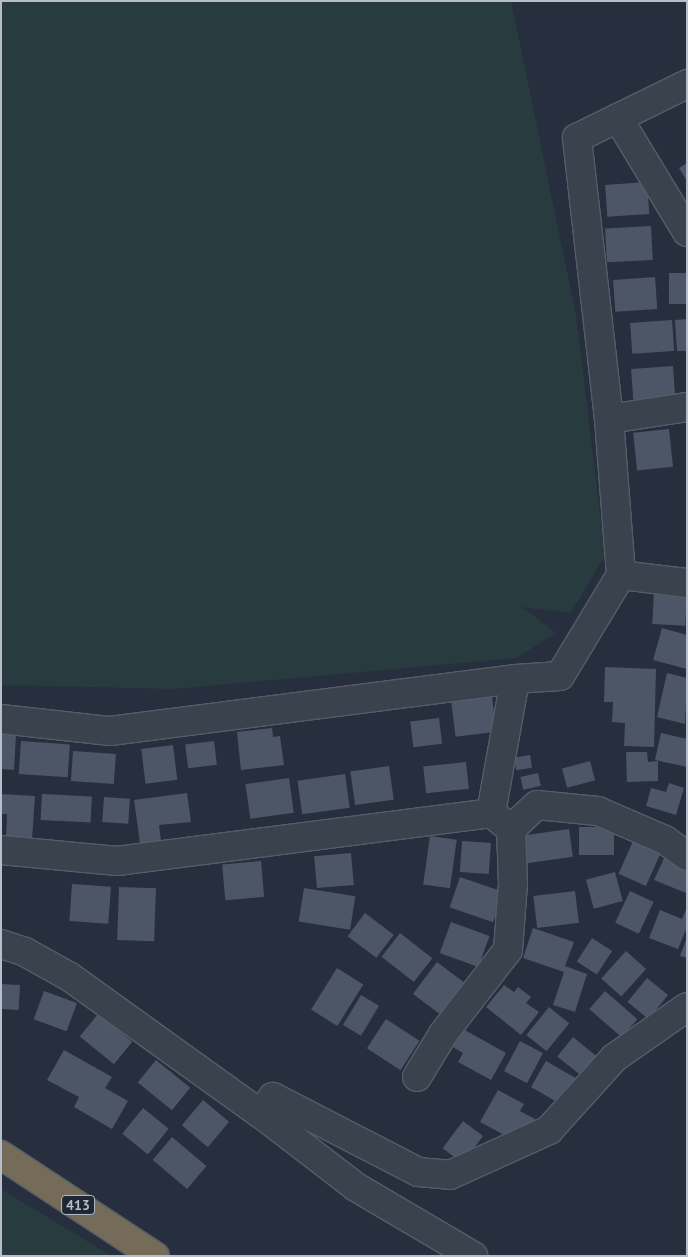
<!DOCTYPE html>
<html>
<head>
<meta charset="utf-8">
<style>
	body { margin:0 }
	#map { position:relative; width:688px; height:1257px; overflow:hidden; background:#272f3e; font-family:"PT Sans",sans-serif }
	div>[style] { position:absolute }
	.green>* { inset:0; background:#283b3f }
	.building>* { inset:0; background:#4d5667; transform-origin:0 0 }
	.roads { filter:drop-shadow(1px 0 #555d69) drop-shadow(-1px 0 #555d69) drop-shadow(0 1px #555d69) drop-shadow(0 -1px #555d69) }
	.street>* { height:28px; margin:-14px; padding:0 14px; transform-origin:14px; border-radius:14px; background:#3a424e }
	.highway>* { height:28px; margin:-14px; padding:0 14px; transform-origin:14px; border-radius:14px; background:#746b58 }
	span { translate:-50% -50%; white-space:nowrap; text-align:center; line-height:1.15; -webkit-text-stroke:5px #1f2734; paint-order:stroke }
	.shield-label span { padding:1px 4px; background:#1f2734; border:1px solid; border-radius:4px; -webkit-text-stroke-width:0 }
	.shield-label { font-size:14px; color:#b7bdc9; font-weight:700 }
	.frame { position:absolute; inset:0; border:2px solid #b7bdc9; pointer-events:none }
</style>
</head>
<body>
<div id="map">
	<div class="green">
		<i style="clip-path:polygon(1px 1px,511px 1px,576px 315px,605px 555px,571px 613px,522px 607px,556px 633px,516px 658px,174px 689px,1px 685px)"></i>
		<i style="clip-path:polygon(1px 1189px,59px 1224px,111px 1256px,1px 1256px)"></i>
	</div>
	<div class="building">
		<i style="clip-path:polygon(687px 163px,687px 181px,679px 168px)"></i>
		<i style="left:647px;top:182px;width:32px;height:42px;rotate:86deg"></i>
		<i style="left:651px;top:226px;width:34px;height:46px;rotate:87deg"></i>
		<i style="left:669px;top:273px;width:18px;height:31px"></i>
		<i style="left:655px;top:277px;width:32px;height:42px;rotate:86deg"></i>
		<i style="clip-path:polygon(687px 319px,687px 351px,677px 351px,675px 320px)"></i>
		<i style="left:672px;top:320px;width:31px;height:42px;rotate:86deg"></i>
		<i style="left:673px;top:366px;width:31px;height:42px;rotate:86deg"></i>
		<i style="left:669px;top:429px;width:38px;height:36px;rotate:84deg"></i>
		<i style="left:654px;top:591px;width:33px;height:33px;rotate:3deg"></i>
		<i style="clip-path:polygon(662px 628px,687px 635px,687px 669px,653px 660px)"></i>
		<i style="clip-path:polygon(605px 667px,656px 669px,654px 747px,624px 746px,625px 723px,612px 722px,613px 702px,604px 702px)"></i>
		<i style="clip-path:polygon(667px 673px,687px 678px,685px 724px,657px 717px)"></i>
		<i style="left:492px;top:697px;width:35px;height:41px;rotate:83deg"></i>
		<i style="left:439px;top:718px;width:26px;height:29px;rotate:83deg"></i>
		<i style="clip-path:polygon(272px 728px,273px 737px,280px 736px,284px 765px,241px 770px,237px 732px)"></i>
		<i style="clip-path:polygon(1px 733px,16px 734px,14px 770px,1px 769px)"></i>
		<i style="clip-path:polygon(661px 733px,687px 739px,687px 767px,655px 760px)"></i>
		<i style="left:21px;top:741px;width:49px;height:33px;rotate:4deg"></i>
		<i style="left:214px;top:741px;width:24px;height:29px;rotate:83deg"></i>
		<i style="left:173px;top:745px;width:35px;height:32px;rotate:83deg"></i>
		<i style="left:73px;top:751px;width:43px;height:30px;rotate:4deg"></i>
		<i style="clip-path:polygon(626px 752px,647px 752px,648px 762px,658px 761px,658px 781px,627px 782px)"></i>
		<i style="left:530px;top:755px;width:13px;height:16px;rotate:81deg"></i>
		<i style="left:590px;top:761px;width:20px;height:29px;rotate:75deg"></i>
		<i style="left:466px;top:762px;width:27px;height:43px;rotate:84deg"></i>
		<i style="left:389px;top:766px;width:34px;height:39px;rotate:82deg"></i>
		<i style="left:538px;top:773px;width:13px;height:18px;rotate:77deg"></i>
		<i style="left:345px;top:774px;width:34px;height:48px;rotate:82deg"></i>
		<i style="left:289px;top:778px;width:35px;height:44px;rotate:82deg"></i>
		<i style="clip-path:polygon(669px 783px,684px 788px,676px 815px,646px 806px,651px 788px,666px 792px)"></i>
		<i style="clip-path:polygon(187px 793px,191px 822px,159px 825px,161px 841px,140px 843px,134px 800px)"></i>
		<i style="clip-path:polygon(1px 794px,35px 796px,32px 839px,6px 837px,7px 814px,1px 814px)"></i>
		<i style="left:42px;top:794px;width:50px;height:26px;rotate:3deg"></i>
		<i style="left:104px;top:797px;width:26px;height:25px;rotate:4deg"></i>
		<i style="left:579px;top:827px;width:35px;height:28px"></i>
		<i style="left:569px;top:829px;width:28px;height:48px;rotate:82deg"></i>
		<i style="left:430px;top:836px;width:27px;height:49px;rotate:8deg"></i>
		<i style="left:634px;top:839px;width:30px;height:38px;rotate:24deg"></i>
		<i style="left:462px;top:841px;width:29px;height:31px;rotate:4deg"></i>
		<i style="left:351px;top:853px;width:32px;height:37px;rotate:85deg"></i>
		<i style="clip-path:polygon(665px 856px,687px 866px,686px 893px,654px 880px)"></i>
		<i style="left:261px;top:861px;width:36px;height:39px;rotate:85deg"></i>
		<i style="left:615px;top:872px;width:30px;height:30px;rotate:75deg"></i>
		<i style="left:460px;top:877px;width:46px;height:32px;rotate:19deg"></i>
		<i style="left:72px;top:884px;width:39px;height:37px;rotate:4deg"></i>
		<i style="left:119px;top:887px;width:37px;height:53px;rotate:2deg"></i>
		<i style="left:304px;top:888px;width:52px;height:34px;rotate:9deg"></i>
		<i style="left:575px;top:891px;width:32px;height:42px;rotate:83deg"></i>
		<i style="left:630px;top:891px;width:26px;height:35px;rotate:25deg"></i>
		<i style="clip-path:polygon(687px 907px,687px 927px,678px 949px,649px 938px,660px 910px,682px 919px)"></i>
		<i style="left:365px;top:913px;width:36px;height:29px;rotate:37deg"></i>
		<i style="left:451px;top:922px;width:41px;height:33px;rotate:20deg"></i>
		<i style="clip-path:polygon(533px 928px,574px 942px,565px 966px,587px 974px,575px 1012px,553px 1005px,564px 972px,523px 958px)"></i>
		<i style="left:400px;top:933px;width:41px;height:30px;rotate:38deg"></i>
		<i style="clip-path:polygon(687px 937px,687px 958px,680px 956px)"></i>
		<i style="left:592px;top:938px;width:24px;height:28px;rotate:33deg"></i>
		<i style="left:626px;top:951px;width:27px;height:37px;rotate:42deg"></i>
		<i style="left:437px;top:962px;width:36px;height:40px;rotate:37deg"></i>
		<i style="left:337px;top:968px;width:31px;height:49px;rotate:32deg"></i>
		<i style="left:647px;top:978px;width:27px;height:31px;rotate:39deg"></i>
		<i style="left:1px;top:984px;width:19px;height:25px;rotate:3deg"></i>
		<i style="clip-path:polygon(504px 985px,514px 992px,518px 987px,531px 997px,526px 1003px,539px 1012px,521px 1035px,486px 1007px)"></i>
		<i style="left:44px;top:991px;width:35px;height:30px;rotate:20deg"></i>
		<i style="left:605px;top:991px;width:43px;height:24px;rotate:41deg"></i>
		<i style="left:361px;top:995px;width:21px;height:35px;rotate:31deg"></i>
		<i style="left:549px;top:1007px;width:26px;height:36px;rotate:39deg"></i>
		<i style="left:98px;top:1014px;width:44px;height:29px;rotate:39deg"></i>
		<i style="left:386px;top:1019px;width:40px;height:35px;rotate:33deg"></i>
		<i style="clip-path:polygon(463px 1029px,506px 1053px,491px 1080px,458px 1062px,463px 1053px,453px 1047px)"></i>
		<i style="left:573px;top:1037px;width:32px;height:25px;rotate:39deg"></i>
		<i style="left:520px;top:1041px;width:26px;height:34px;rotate:28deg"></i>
		<i style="clip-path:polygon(64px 1050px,112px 1077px,105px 1088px,128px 1101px,112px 1129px,74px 1107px,79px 1097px,47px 1080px)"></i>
		<i style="left:156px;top:1060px;width:44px;height:29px;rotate:39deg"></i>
		<i style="left:546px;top:1061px;width:38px;height:30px;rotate:30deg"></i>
		<i style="clip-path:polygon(498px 1090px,524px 1104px,520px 1111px,535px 1119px,525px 1138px,512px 1139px,480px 1122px)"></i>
		<i style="left:203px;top:1100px;width:34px;height:33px;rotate:40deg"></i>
		<i style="left:143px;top:1108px;width:33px;height:33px;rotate:39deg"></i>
		<i style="left:463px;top:1121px;width:25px;height:34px;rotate:37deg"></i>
		<i style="left:172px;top:1137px;width:45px;height:30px;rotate:40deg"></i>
	</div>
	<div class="roads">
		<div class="street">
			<i style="left:618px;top:118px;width:133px;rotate:58.8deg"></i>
			<i style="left:609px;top:419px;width:79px;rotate:-8.7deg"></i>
			<i style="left:621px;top:575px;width:66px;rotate:6.9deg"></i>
			<i style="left:1px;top:719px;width:110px;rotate:6.3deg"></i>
			<i style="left:110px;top:731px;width:408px;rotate:-7.3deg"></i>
			<i style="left:515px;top:679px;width:45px;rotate:-3.8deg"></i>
			<i style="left:560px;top:676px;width:118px;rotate:-58.9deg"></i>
			<i style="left:621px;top:575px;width:156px;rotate:-94.4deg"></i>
			<i style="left:609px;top:419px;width:283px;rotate:-96.5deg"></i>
			<i style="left:577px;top:138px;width:123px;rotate:-26.1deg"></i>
			<i style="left:511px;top:829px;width:35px;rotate:-43deg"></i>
			<i style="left:537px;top:805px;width:61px;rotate:5.6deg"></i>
			<i style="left:598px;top:811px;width:73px;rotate:23.4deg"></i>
			<i style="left:665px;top:840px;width:27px;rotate:36deg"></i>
			<i style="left:1px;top:850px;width:117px;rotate:5.4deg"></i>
			<i style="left:117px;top:861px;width:377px;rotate:-7.3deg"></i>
			<i style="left:1px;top:944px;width:25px;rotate:18deg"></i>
			<i style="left:25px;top:952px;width:51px;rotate:29.1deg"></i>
			<i style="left:70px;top:977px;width:235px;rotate:35.7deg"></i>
			<i style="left:261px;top:1114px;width:120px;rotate:37.5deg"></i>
			<i style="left:356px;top:1187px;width:136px;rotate:30.5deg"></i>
			<i style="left:417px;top:1077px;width:50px;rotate:-58.8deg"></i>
			<i style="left:443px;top:1034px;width:106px;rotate:-52.3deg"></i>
			<i style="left:508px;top:950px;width:66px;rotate:-85.7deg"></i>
			<i style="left:513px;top:884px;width:55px;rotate:-92.1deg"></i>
			<i style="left:511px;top:829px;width:26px;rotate:-141deg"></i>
			<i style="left:491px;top:813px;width:136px;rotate:-79.8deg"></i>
			<i style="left:261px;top:1114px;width:21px;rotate:-55deg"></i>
			<i style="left:273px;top:1097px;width:163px;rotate:27.3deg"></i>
			<i style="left:418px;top:1172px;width:32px;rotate:5deg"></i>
			<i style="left:450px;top:1175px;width:109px;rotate:-24.4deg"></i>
			<i style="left:549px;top:1130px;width:97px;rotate:-47.9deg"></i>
			<i style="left:614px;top:1058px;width:89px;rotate:-34.9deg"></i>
		</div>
		<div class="highway">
			<i style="left:1px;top:1155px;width:184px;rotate:33.3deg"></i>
		</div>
	</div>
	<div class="shield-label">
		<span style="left:78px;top:1205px">413</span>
	</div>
	<div class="frame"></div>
</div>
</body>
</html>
